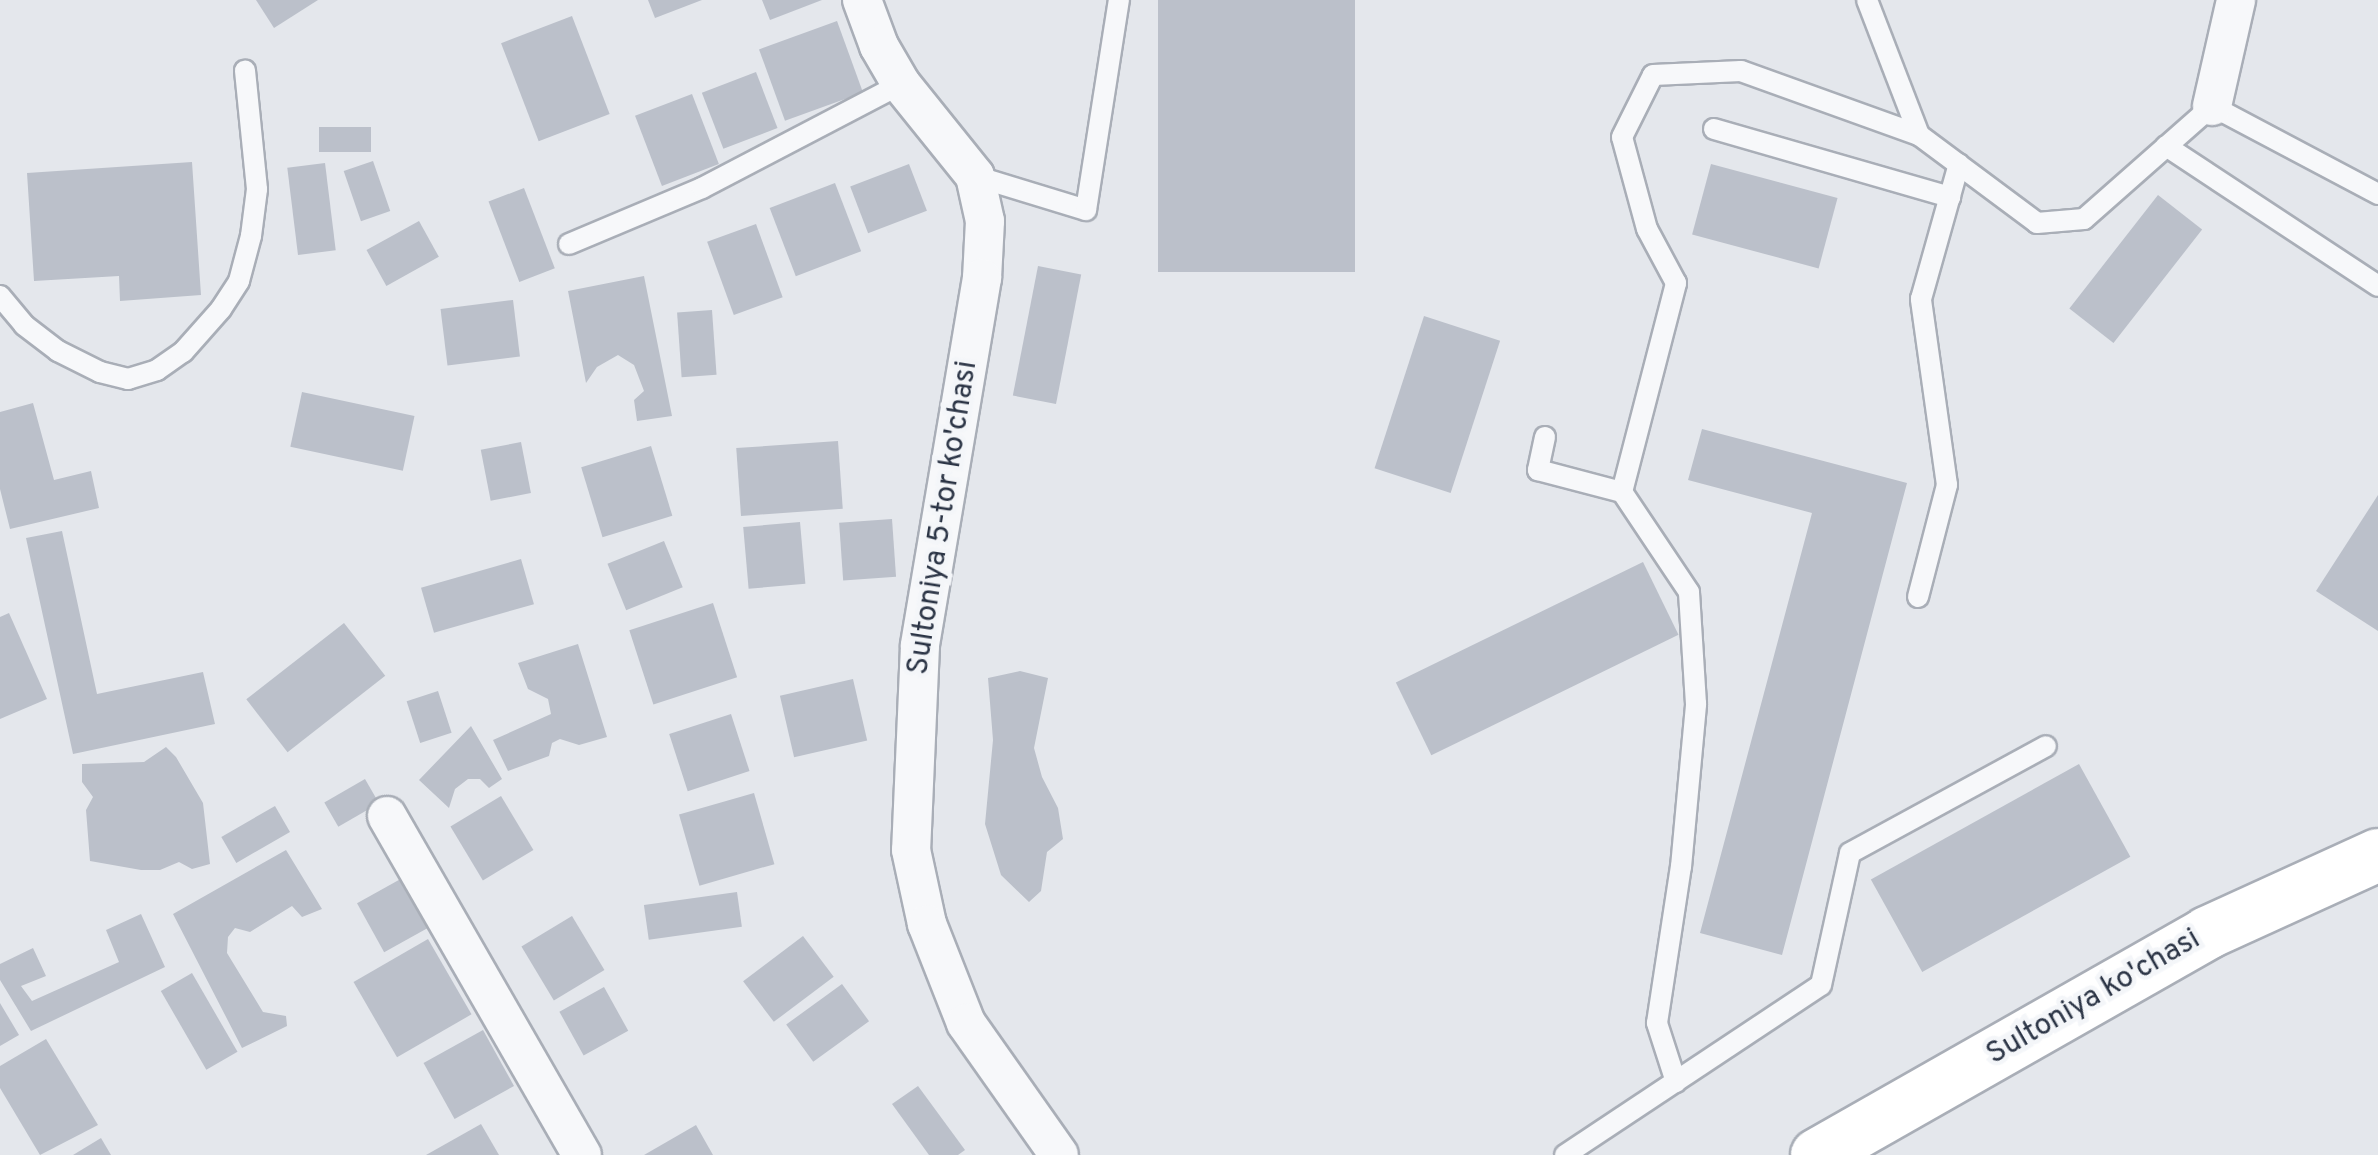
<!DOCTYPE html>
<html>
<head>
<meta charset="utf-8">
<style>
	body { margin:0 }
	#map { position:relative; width:2378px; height:1155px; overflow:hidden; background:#e4e7ec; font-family:Overpass,sans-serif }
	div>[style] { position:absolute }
	.building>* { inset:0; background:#bbc0ca; transform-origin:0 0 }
	.roads { filter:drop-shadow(2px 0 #a9aeb7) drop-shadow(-2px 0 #a9aeb7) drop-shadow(0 2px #a9aeb7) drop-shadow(0 -2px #a9aeb7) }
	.lane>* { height:20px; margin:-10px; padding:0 10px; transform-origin:10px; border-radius:10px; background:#f7f8fa }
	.street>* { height:38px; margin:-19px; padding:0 19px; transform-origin:19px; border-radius:19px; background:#f7f8fa }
	.secondary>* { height:52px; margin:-26px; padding:0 26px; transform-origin:26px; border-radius:26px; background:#fff }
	span { translate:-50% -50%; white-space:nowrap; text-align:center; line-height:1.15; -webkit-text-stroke:9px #f4f6f9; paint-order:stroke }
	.street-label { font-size:30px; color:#2b3445 }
</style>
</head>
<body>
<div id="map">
	<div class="building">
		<i style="clip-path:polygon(256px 0,318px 0,274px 28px)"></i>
		<i style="clip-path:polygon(648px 0,702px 0,655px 18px)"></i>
		<i style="clip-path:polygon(762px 0,822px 0,770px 20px)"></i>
		<i style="left:1158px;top:0;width:197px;height:272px"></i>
		<i style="left:572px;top:16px;width:105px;height:76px;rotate:69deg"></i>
		<i style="left:837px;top:21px;width:76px;height:83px;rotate:70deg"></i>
		<i style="left:756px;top:72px;width:60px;height:58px;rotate:69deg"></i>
		<i style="left:692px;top:94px;width:75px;height:61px;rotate:69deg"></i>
		<i style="left:319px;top:127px;width:52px;height:25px"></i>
		<i style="left:373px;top:161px;width:53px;height:31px;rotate:71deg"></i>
		<i style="clip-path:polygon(192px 162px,201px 295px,120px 301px,119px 276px,34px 281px,27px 173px)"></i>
		<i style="left:325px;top:163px;width:88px;height:38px;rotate:83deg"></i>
		<i style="left:909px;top:164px;width:50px;height:63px;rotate:69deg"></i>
		<i style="left:1711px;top:164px;width:131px;height:73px;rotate:15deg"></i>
		<i style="left:835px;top:183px;width:73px;height:70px;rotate:69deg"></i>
		<i style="left:524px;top:188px;width:86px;height:38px;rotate:69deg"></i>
		<i style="left:2158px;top:195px;width:56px;height:144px;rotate:38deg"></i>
		<i style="left:419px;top:221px;width:41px;height:60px;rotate:61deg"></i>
		<i style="left:756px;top:224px;width:78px;height:52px;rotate:70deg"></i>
		<i style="left:1038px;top:266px;width:44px;height:132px;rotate:11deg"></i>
		<i style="clip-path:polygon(644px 276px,672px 416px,637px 421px,634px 400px,644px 391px,634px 365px,618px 355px,597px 367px,586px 383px,568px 291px)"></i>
		<i style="left:513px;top:300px;width:57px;height:73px;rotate:83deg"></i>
		<i style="left:712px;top:310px;width:65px;height:35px;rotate:86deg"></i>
		<i style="left:1424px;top:316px;width:80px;height:160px;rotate:18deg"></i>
		<i style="left:302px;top:392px;width:115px;height:56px;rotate:12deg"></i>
		<i style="clip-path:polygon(33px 403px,54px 480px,91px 471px,99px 508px,10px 529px,0 489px,0 412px)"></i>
		<i style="clip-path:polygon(1702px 429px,1907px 483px,1782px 955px,1700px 933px,1812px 513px,1688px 480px)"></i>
		<i style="left:838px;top:441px;width:68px;height:102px;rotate:86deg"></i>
		<i style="left:521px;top:442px;width:52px;height:41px;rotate:79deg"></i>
		<i style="left:651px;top:446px;width:73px;height:73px;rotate:73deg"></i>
		<i style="clip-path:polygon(2378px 495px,2378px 631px,2316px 591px)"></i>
		<i style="left:892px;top:519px;width:58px;height:53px;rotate:86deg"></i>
		<i style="left:800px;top:522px;width:62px;height:57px;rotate:85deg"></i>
		<i style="clip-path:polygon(62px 531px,97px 694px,203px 672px,215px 724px,73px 754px,26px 538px)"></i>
		<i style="left:664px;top:541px;width:50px;height:61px;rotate:68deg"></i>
		<i style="left:521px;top:559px;width:47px;height:104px;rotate:74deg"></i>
		<i style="left:1643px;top:562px;width:81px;height:275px;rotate:64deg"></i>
		<i style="left:713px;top:603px;width:78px;height:88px;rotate:72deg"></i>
		<i style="clip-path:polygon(9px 613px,47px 699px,0 719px,0 617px)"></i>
		<i style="left:344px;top:623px;width:67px;height:124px;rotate:52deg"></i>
		<i style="clip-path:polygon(578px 644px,607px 737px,579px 745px,560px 739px,552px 743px,549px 756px,508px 771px,493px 740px,551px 714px,548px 699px,528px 689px,518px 663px)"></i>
		<i style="clip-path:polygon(1020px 671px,1048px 678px,1034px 748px,1042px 777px,1058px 808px,1063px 839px,1047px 852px,1041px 891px,1029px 902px,1001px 875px,985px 824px,993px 740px,988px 678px)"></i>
		<i style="left:853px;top:679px;width:63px;height:75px;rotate:77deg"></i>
		<i style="left:438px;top:691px;width:44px;height:33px;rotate:72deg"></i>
		<i style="left:731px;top:714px;width:60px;height:65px;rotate:72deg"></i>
		<i style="clip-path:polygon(471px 726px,502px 779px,489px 788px,480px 779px,468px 779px,455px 789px,449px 808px,419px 780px)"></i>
		<i style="clip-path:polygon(166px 747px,176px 757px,203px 803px,210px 864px,192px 869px,179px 862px,160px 870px,141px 870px,90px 861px,86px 810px,93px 797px,82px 782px,82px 764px,144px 762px)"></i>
		<i style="left:2079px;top:764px;width:106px;height:238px;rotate:61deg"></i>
		<i style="left:365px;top:779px;width:28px;height:47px;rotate:60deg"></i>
		<i style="left:754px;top:793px;width:74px;height:78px;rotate:74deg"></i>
		<i style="left:501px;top:796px;width:63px;height:59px;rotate:59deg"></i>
		<i style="left:275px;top:806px;width:30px;height:62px;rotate:60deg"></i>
		<i style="clip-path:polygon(286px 850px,322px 909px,302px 917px,292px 906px,250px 932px,235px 928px,228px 937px,227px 953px,263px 1012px,286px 1016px,287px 1026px,242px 1048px,173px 914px)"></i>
		<i style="left:406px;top:876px;width:56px;height:56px;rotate:61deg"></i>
		<i style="left:737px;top:892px;width:35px;height:94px;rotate:82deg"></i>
		<i style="clip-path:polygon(141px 914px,165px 967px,31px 1031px,0 980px,0 964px,33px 948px,46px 976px,21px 986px,32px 1001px,119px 962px,106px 930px)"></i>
		<i style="left:572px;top:916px;width:63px;height:59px;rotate:59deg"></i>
		<i style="left:803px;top:936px;width:51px;height:75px;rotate:53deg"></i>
		<i style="left:428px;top:939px;width:87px;height:86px;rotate:60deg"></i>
		<i style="left:192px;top:973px;width:91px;height:36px;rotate:60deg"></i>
		<i style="left:842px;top:984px;width:46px;height:69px;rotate:54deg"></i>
		<i style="left:604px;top:987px;width:50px;height:51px;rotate:61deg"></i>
		<i style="clip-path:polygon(0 1003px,19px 1035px,0 1046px)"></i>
		<i style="left:483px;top:1030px;width:64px;height:68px;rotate:61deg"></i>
		<i style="clip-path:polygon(46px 1039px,98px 1125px,40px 1155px,0 1088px,0 1066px)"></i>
		<i style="clip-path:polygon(918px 1086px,965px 1150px,958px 1155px,929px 1155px,892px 1104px)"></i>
		<i style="clip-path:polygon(481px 1124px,499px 1155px,426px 1155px)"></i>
		<i style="clip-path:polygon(696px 1125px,713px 1155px,644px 1155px)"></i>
		<i style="clip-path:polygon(101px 1138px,111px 1155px,73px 1155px)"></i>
	</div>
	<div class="roads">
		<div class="lane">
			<i style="left:1867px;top:0;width:145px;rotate:68.9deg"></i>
			<i style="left:1919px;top:135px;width:147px;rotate:36.7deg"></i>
			<i style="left:2037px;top:223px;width:47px;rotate:-4.9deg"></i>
			<i style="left:2084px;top:219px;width:171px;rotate:-41.4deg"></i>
			<i style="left:2212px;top:106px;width:188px;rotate:27.9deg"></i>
			<i style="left:1714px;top:129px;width:246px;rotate:16.1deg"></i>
			<i style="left:2166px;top:146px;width:254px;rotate:33.4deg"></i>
			<i style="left:975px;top:176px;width:116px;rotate:17deg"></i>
			<i style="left:1086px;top:210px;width:213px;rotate:-81.1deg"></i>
			<i style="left:569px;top:244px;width:144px;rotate:-22.8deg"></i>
			<i style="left:702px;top:188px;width:225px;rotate:-27.6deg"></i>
			<i style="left:0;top:296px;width:38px;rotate:50deg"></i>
			<i style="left:24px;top:325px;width:43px;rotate:37.4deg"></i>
			<i style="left:58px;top:351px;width:47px;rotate:26.6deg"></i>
			<i style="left:100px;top:372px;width:29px;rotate:14deg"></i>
			<i style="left:128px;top:379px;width:30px;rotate:-17deg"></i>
			<i style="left:157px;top:370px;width:32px;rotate:-35deg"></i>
			<i style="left:183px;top:352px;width:57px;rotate:-48.5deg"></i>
			<i style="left:221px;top:309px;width:33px;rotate:-57deg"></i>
			<i style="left:239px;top:281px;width:47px;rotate:-75.1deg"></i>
			<i style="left:251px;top:236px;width:47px;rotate:-82.7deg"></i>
			<i style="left:257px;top:189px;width:119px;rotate:-95.8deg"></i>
			<i style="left:1545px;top:437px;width:34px;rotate:102deg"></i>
			<i style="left:1538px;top:470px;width:87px;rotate:14.7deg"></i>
			<i style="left:1918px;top:597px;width:116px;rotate:-75.5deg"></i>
			<i style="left:1947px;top:485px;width:188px;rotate:-98deg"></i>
			<i style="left:1921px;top:299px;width:140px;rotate:-74.3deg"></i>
			<i style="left:1676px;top:1082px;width:62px;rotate:-107.9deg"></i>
			<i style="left:1657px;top:1023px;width:158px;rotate:-81.3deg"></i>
			<i style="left:1681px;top:867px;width:164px;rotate:-84.7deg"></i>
			<i style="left:1696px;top:704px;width:112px;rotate:-93.6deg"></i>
			<i style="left:1689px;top:592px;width:120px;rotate:-123.8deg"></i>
			<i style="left:1622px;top:492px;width:216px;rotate:-75.5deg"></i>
			<i style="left:1676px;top:283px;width:61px;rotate:-118.2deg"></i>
			<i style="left:1647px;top:229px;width:95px;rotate:-105.2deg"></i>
			<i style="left:1622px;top:137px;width:69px;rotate:-63.4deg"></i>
			<i style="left:1653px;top:75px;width:88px;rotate:-2.6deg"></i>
			<i style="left:1741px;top:71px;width:189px;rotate:19.8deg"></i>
			<i style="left:1565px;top:1155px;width:307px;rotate:-33.6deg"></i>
			<i style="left:1821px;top:985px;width:135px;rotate:-77.6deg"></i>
			<i style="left:1850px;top:853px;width:223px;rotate:-28.6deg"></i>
		</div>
		<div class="street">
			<i style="left:862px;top:0;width:49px;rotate:69.7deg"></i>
			<i style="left:879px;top:46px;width:44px;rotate:59.9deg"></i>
			<i style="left:901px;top:84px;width:118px;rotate:51.2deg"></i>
			<i style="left:975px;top:176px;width:46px;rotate:77.5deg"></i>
			<i style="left:985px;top:221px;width:57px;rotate:93deg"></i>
			<i style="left:982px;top:278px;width:373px;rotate:99.6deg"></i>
			<i style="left:920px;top:646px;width:204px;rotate:92.5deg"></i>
			<i style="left:911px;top:850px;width:76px;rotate:77.8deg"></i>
			<i style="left:927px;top:924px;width:106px;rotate:68.5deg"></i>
			<i style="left:966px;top:1023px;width:161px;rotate:54.8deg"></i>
			<i style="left:2212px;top:106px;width:109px;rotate:-77.2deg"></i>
			<i style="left:387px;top:816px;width:391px;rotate:60.1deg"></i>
		</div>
		<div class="secondary">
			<i style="left:1817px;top:1155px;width:449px;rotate:-29.6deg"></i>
			<i style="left:2207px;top:933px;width:188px;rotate:-24.5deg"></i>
		</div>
	</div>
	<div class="street-label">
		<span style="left:944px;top:518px;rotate:-81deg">Sultoniya 5-tor ko'chasi</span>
		<span style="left:2094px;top:998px;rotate:-30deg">Sultoniya ko'chasi</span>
	</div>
</div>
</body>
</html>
